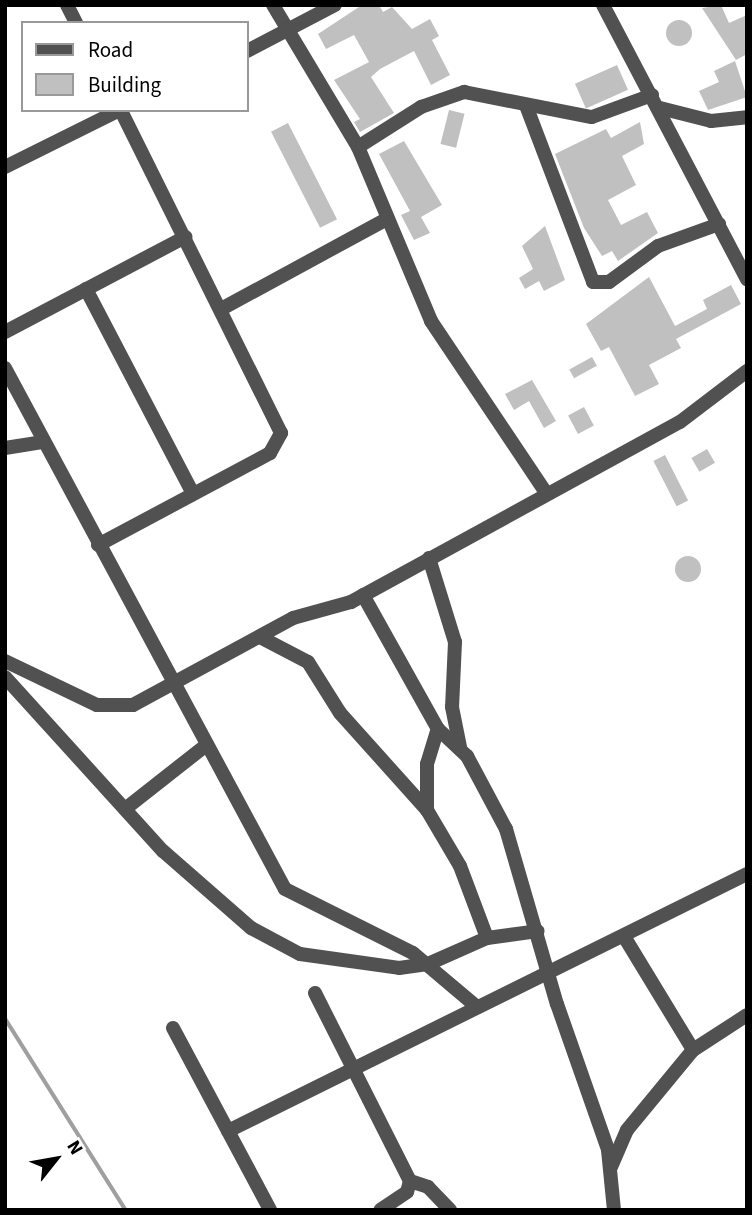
<!DOCTYPE html>
<html>
<head>
<meta charset="utf-8">
<style>
	body { margin:0 }
	#map { position:relative; width:752px; height:1215px; overflow:hidden; background:#fff; font-family:"Source Sans 3",sans-serif }
	div>[style] { position:absolute }
	.stream>* { height:3.5px; margin:-1.75px; padding:0 1.75px; transform-origin:1.75px; border-radius:1.75px; background:#9f9f9f }
	.building>* { inset:0; background:#c0c0c0; transform-origin:0 0 }
	.round { border-radius:50% }
	.minor>* { height:14px; margin:-7px; padding:0 7px; transform-origin:7px; border-radius:7px; background:#515151 }
	span { translate:-50% -50%; white-space:nowrap; text-align:center; line-height:1.15; -webkit-text-stroke:5px #fff; paint-order:stroke }
	.frame { position:absolute; inset:0; border:7px solid #000; pointer-events:none }
	.legend { position:absolute; left:21px; top:21px; width:228px; height:91px; box-sizing:border-box; background:#fff; border:2px solid #999; margin:0; padding:9px 12px; list-style:none; font-size:21px; color:#000 }
	.legend li { display:flex; align-items:center; gap:14px; height:35px }
	.legend b { width:35px; border:2px solid #999 }
	.north { position:absolute; left:21px; top:1124px; width:70px; height:70px; -webkit-text-stroke:5px #fff; paint-order:stroke; rotate:59deg; font-size:19px; font-weight:700; line-height:28px; text-align:center; color:#000 }
	.north::after { content:''; display:block; margin:auto; width:24px; height:32px; background:#000; clip-path:polygon(50% 0,100% 100%,50% 72%,0 100%) }
</style>
</head>
<body>
<div id="map">
	<div class="stream">
		<i style="left:5px;top:1018px;width:227px;rotate:57.8deg"></i>
	</div>
	<div class="building">
		<i style="clip-path:polygon(362px 5px,379px 5px,383px 12px,392px 7px,412px 29px,430px 19px,439px 36px,432px 40px,450px 75px,431px 85px,414px 51px,380px 69px,371px 77px,394px 113px,360px 132px,354px 122px,360px 119px,334px 80px,369px 62px,354px 35px,326px 49px,318px 34px)"></i>
		<i style="clip-path:polygon(721px 5px,729px 23px,747px 15px,747px 54px,736px 60px,702px 8px)"></i>
		<i class="round" style="left:666px;top:20px;width:26px;height:26px"></i>
		<i style="clip-path:polygon(735px 61px,747px 97px,708px 110px,699px 91px,719px 82px,714px 71px)"></i>
		<i style="left:617px;top:65px;width:27px;height:46px;rotate:66deg"></i>
		<i style="left:449px;top:110px;width:16px;height:35px;rotate:14deg"></i>
		<i style="clip-path:polygon(640px 122px,644px 144px,622px 156px,636px 185px,608px 200px,621px 225px,647px 212px,658px 233px,618px 261px,612px 251px,602px 256px,584px 228px,555px 154px,606px 129px,611px 138px)"></i>
		<i style="left:288px;top:123px;width:108px;height:19px;rotate:63deg"></i>
		<i style="clip-path:polygon(404px 141px,442px 205px,421px 217px,430px 233px,414px 240px,401px 215px,410px 211px,379px 154px)"></i>
		<i style="clip-path:polygon(545px 226px,565px 280px,544px 291px,539px 281px,525px 289px,519px 278px,533px 269px,522px 246px)"></i>
		<i style="clip-path:polygon(649px 277px,675px 326px,707px 309px,703px 300px,731px 285px,741px 304px,676px 339px,681px 348px,649px 365px,659px 384px,635px 396px,609px 347px,601px 351px,586px 324px)"></i>
		<i style="left:592px;top:357px;width:10px;height:26px;rotate:61deg"></i>
		<i style="clip-path:polygon(532px 380px,556px 421px,544px 428px,529px 401px,514px 410px,505px 394px)"></i>
		<i style="left:584px;top:407px;width:21px;height:18px;rotate:62deg"></i>
		<i style="left:707px;top:449px;width:16px;height:18px;rotate:60deg"></i>
		<i style="left:665px;top:455px;width:51px;height:13px;rotate:63deg"></i>
		<i class="round" style="left:675px;top:556px;width:26px;height:26px"></i>
	</div>
	<div class="minor">
		<i style="left:67px;top:5px;width:20px;rotate:63deg"></i>
		<i style="left:273px;top:5px;width:165px;rotate:59.1deg"></i>
		<i style="left:358px;top:147px;width:189px;rotate:67.2deg"></i>
		<i style="left:431px;top:321px;width:205px;rotate:56.2deg"></i>
		<i style="left:603px;top:5px;width:310px;rotate:62.3deg"></i>
		<i style="left:247px;top:51px;width:99px;rotate:-27.6deg"></i>
		<i style="left:527px;top:108px;width:186px;rotate:69.2deg"></i>
		<i style="left:593px;top:282px;width:16px"></i>
		<i style="left:609px;top:282px;width:61px;rotate:-36.3deg"></i>
		<i style="left:658px;top:246px;width:65px;rotate:-19.8deg"></i>
		<i style="left:660px;top:108px;width:53px;rotate:14.3deg"></i>
		<i style="left:711px;top:121px;width:36px;rotate:-6deg"></i>
		<i style="left:358px;top:147px;width:75px;rotate:-32.4deg"></i>
		<i style="left:421px;top:107px;width:46px;rotate:-19.2deg"></i>
		<i style="left:464px;top:92px;width:130px;rotate:11.1deg"></i>
		<i style="left:592px;top:117px;width:64px;rotate:-20.1deg"></i>
		<i style="left:5px;top:167px;width:128px;rotate:-26.4deg"></i>
		<i style="left:86px;top:289px;width:231px;rotate:62.4deg"></i>
		<i style="left:223px;top:308px;width:187px;rotate:-28.5deg"></i>
		<i style="left:5px;top:332px;width:204px;rotate:-27.8deg"></i>
		<i style="left:5px;top:368px;width:591px;rotate:61.75deg"></i>
		<i style="left:285px;top:889px;width:143px;rotate:26.6deg"></i>
		<i style="left:413px;top:953px;width:84px;rotate:40.2deg"></i>
		<i style="left:5px;top:448px;width:39px;rotate:-9deg"></i>
		<i style="left:98px;top:545px;width:195px;rotate:-28.1deg"></i>
		<i style="left:270px;top:453px;width:23px;rotate:-61deg"></i>
		<i style="left:281px;top:433px;width:360px;rotate:-116.4deg"></i>
		<i style="left:429px;top:558px;width:88px;rotate:72.8deg"></i>
		<i style="left:455px;top:642px;width:65px;rotate:92.6deg"></i>
		<i style="left:452px;top:707px;width:41px;rotate:78.7deg"></i>
		<i style="left:363px;top:595px;width:154px;rotate:60.8deg"></i>
		<i style="left:438px;top:729px;width:40px;rotate:43deg"></i>
		<i style="left:467px;top:756px;width:83px;rotate:61.9deg"></i>
		<i style="left:506px;top:829px;width:182px;rotate:73.8deg"></i>
		<i style="left:557px;top:1004px;width:155px;rotate:70.7deg"></i>
		<i style="left:608px;top:1150px;width:60px;rotate:84.3deg"></i>
		<i style="left:260px;top:637px;width:54px;rotate:27.5deg"></i>
		<i style="left:308px;top:662px;width:60px;rotate:57.9deg"></i>
		<i style="left:340px;top:713px;width:130px;rotate:48.1deg"></i>
		<i style="left:427px;top:810px;width:65px;rotate:59.5deg"></i>
		<i style="left:460px;top:866px;width:77px;rotate:69.4deg"></i>
		<i style="left:5px;top:661px;width:102px;rotate:25.6deg"></i>
		<i style="left:97px;top:705px;width:36px"></i>
		<i style="left:133px;top:705px;width:182px;rotate:-28.5deg"></i>
		<i style="left:293px;top:618px;width:60px;rotate:-15.4deg"></i>
		<i style="left:351px;top:602px;width:375px;rotate:-28.7deg"></i>
		<i style="left:680px;top:422px;width:84px;rotate:-37.3deg"></i>
		<i style="left:5px;top:677px;width:235px;rotate:47.8deg"></i>
		<i style="left:163px;top:851px;width:117px;rotate:41.2deg"></i>
		<i style="left:251px;top:928px;width:55px;rotate:28deg"></i>
		<i style="left:300px;top:954px;width:100px;rotate:8deg"></i>
		<i style="left:399px;top:968px;width:29px;rotate:-8deg"></i>
		<i style="left:428px;top:964px;width:64px;rotate:-23.8deg"></i>
		<i style="left:487px;top:938px;width:51px;rotate:-7.8deg"></i>
		<i style="left:125px;top:809px;width:102px;rotate:-38.2deg"></i>
		<i style="left:427px;top:810px;width:46px;rotate:-90deg"></i>
		<i style="left:427px;top:764px;width:37px;rotate:-73deg"></i>
		<i style="left:625px;top:938px;width:131px;rotate:58.7deg"></i>
		<i style="left:315px;top:993px;width:211px;rotate:63.2deg"></i>
		<i style="left:410px;top:1181px;width:11px;rotate:105deg"></i>
		<i style="left:407px;top:1192px;width:32px;rotate:146deg"></i>
		<i style="left:173px;top:1028px;width:206px;rotate:61.9deg"></i>
		<i style="left:228px;top:1131px;width:579px;rotate:-26.34deg"></i>
		<i style="left:611px;top:1167px;width:40px;rotate:-66.6deg"></i>
		<i style="left:627px;top:1130px;width:104px;rotate:-50.5deg"></i>
		<i style="left:693px;top:1050px;width:64px;rotate:-32.9deg"></i>
		<i style="left:410px;top:1181px;width:19px;rotate:18deg"></i>
		<i style="left:428px;top:1187px;width:32px;rotate:46deg"></i>
	</div>
	<div class="frame"></div>
	<ul class="legend">
	<li><b style="height:9px;background:#515151"></b>Road</li>
	<li><b style="height:19px;background:#c0c0c0"></b>Building</li>
	</ul>
	<div class="north">N</div>
</div>
</body>
</html>
